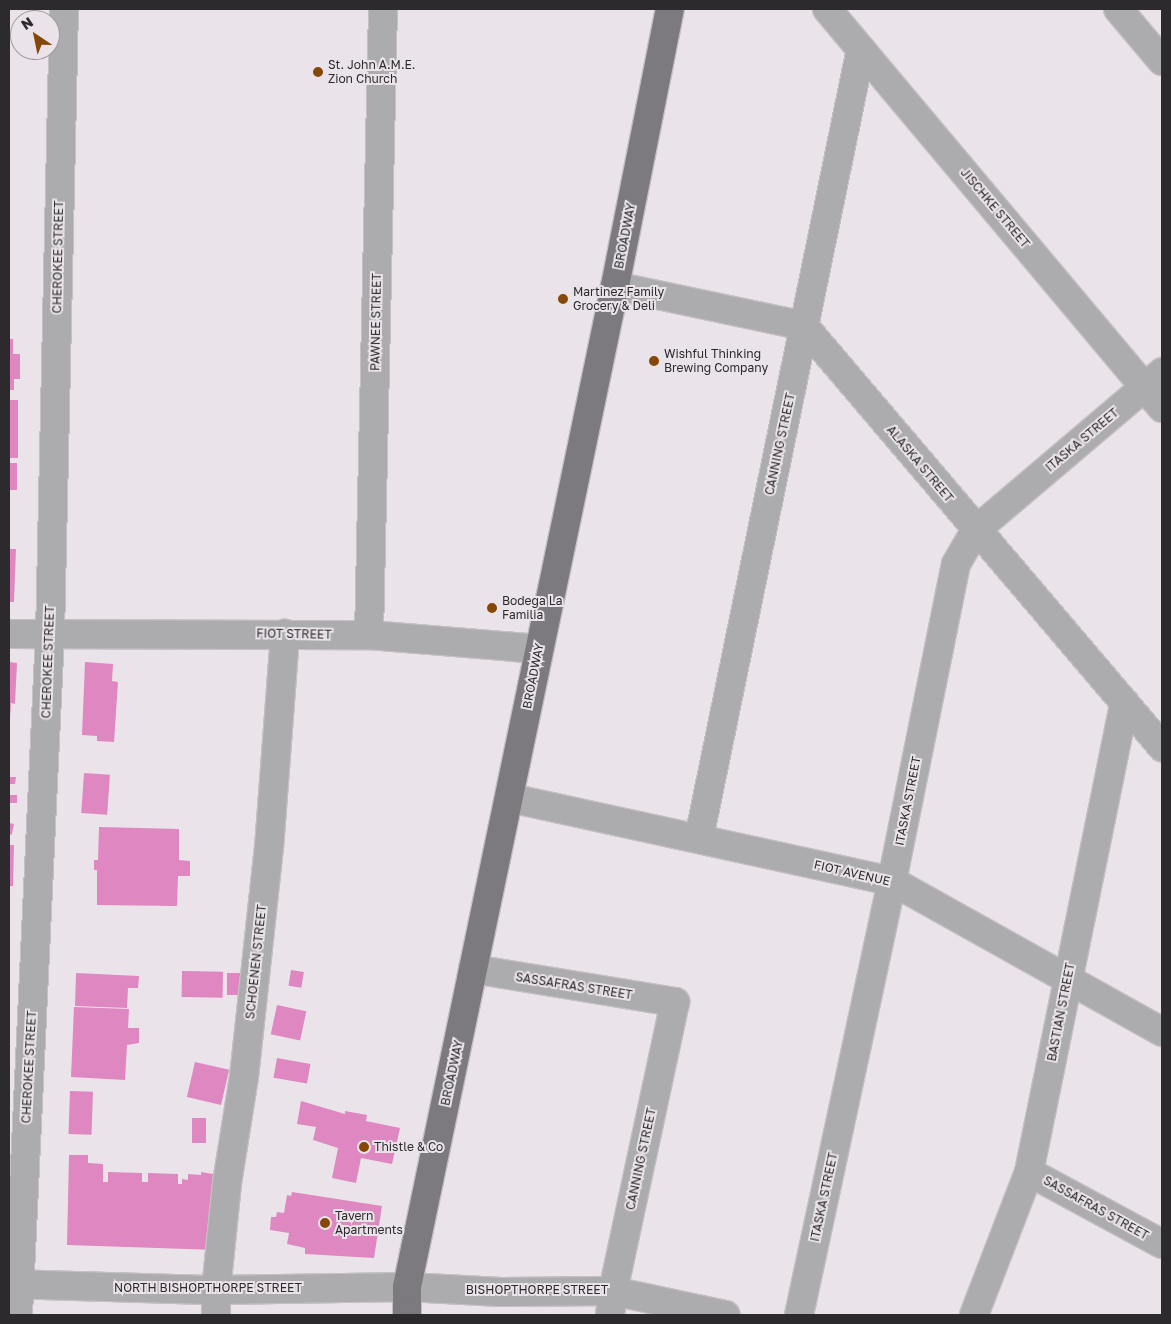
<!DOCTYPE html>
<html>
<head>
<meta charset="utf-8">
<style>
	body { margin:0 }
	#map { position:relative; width:1171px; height:1324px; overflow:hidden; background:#eae4ea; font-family:"Golos Text",sans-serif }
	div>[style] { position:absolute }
	.building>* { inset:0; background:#de87c0; transform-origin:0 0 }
	.roads { filter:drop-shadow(1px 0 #c4bfc4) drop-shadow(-1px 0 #c4bfc4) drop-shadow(0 1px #c4bfc4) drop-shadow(0 -1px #c4bfc4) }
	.minor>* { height:28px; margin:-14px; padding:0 14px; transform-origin:14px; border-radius:14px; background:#acabae }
	.major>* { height:28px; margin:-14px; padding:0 14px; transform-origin:14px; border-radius:14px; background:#7c7a7f }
	.dots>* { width:14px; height:14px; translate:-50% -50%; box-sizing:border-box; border:2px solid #eae4ea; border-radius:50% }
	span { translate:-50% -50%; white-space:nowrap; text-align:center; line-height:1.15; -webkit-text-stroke:4px #eae4ea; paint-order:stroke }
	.poi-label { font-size:12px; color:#2c2a2c }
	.left { translate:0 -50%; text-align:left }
	.street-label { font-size:12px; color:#2c2a2c }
	.frame { position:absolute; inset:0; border:10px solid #2c2a2c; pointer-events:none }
	.north { position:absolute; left:10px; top:10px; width:50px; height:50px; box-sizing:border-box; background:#eae4ea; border:1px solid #9e9a9e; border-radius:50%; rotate:326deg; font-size:14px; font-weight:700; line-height:20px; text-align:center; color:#2c2a2c }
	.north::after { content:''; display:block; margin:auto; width:18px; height:22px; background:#864809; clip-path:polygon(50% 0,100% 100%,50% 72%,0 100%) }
</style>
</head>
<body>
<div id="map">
	<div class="building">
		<i style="clip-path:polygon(9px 339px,13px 339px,13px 354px,20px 354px,20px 379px,14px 379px,14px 390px,9px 390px)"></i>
		<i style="left:9px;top:400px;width:9px;height:58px"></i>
		<i style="left:9px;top:463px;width:8px;height:27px"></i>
		<i style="clip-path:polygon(9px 549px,16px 549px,14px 602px,9px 602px)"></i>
		<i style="clip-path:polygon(9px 662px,17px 663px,15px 704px,11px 703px,10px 720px)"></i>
		<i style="clip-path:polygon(85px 662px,113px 664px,112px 681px,118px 682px,114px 742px,97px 741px,97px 736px,82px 735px)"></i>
		<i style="left:84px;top:773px;width:26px;height:40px;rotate:4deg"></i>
		<i style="clip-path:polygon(9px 777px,16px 777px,15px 784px,9px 784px)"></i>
		<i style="left:9px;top:795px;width:8px;height:8px"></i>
		<i style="left:9px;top:823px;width:5px;height:11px;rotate:11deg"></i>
		<i style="clip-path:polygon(99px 827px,179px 829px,179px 860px,190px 861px,190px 876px,178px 876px,177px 906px,97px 905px,97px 870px,94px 870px,94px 860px,98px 860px)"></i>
		<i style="clip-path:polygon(9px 845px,14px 845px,13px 886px,9px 886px)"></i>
		<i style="left:291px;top:970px;width:13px;height:16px;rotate:9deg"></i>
		<i style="left:182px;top:971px;width:41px;height:26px;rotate:1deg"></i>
		<i style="clip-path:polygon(76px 973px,139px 976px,138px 988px,128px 988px,127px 1008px,75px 1006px)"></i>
		<i style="left:227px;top:973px;width:26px;height:22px"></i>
		<i style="left:277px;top:1005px;width:30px;height:30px;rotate:12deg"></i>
		<i style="clip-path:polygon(74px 1007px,129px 1009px,128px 1028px,139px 1028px,139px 1043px,127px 1045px,125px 1080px,71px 1077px)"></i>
		<i style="left:277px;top:1058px;width:34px;height:20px;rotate:10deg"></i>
		<i style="left:195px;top:1062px;width:35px;height:36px;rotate:13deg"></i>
		<i style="left:70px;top:1091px;width:23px;height:43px;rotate:2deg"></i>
		<i style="clip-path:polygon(301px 1101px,345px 1114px,345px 1111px,367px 1115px,366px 1121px,400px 1128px,392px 1164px,361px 1158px,356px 1183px,332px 1178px,338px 1148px,313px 1140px,316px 1127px,297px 1124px)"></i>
		<i style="left:192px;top:1118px;width:14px;height:25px"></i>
		<i style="clip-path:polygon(69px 1155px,88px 1155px,88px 1163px,103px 1164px,103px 1182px,108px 1182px,108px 1172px,142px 1173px,142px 1182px,148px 1182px,148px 1173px,178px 1174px,178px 1184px,182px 1184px,182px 1179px,188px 1180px,188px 1174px,201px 1175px,201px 1172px,219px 1175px,217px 1250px,67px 1245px)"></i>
		<i style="clip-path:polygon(292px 1192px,382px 1206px,374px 1258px,305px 1254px,305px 1248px,287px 1244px,289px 1233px,270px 1230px,271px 1217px,276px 1217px,277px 1212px,284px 1213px,287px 1195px,291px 1196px)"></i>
	</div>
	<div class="roads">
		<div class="minor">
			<i style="left:827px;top:9px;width:521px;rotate:49.98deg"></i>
			<i style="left:1118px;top:9px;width:68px;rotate:49.8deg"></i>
			<i style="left:615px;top:286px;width:193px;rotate:11.9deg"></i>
			<i style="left:804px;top:326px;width:553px;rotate:49.62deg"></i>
			<i style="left:9px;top:634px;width:360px;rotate:0.2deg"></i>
			<i style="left:369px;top:635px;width:170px;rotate:4.7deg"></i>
			<i style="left:369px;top:635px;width:626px;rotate:-88.72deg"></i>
			<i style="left:510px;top:798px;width:391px;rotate:12.3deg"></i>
			<i style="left:892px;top:881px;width:309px;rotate:29.2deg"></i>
			<i style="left:699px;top:838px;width:805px;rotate:-78.4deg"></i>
			<i style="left:473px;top:969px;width:205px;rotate:9.3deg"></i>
			<i style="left:675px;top:1002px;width:296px;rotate:102.1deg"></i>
			<i style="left:613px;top:1291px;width:24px;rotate:97deg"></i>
			<i style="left:1029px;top:1172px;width:151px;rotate:28.4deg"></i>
			<i style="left:9px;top:1284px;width:207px;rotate:1.7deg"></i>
			<i style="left:216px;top:1290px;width:191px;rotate:-0.9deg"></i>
			<i style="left:407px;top:1287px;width:94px;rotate:3deg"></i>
			<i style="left:501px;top:1292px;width:112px;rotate:-0.5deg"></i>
			<i style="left:613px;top:1291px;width:115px;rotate:12.1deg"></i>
			<i style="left:18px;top:1315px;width:681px;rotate:-87.31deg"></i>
			<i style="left:50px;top:635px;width:626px;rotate:-88.72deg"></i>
			<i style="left:216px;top:1315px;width:25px;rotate:-90deg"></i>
			<i style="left:216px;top:1290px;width:108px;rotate:-84.1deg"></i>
			<i style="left:227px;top:1183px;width:107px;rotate:-80.9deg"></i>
			<i style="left:244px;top:1077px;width:230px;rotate:-83.8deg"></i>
			<i style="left:269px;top:848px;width:215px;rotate:-85.7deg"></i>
			<i style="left:799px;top:1315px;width:444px;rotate:-77.9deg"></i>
			<i style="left:892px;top:881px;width:323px;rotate:-78.6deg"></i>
			<i style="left:956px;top:564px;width:39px;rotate:-60deg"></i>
			<i style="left:976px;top:530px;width:244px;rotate:-40.3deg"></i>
			<i style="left:974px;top:1315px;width:153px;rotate:-69deg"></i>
			<i style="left:1029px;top:1172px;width:479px;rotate:-78.5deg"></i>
		</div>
		<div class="major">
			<i style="left:407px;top:1315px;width:28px;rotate:-90deg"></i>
			<i style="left:407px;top:1287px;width:1022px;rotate:-78.26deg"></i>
			<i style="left:615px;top:286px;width:282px;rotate:-78.8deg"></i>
		</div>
	</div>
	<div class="dots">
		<i style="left:318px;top:72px;background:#864809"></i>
		<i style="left:563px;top:299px;background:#864809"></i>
		<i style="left:654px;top:361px;background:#864809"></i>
		<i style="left:492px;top:608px;background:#864809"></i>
		<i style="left:364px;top:1147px;background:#864809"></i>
		<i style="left:325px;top:1223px;background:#864809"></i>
	</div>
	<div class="poi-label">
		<span class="left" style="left:328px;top:72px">St. John A.M.E.<br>Zion Church</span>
		<span class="left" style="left:573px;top:299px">Martinez Family<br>Grocery &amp; Deli</span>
		<span class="left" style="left:664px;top:361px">Wishful Thinking<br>Brewing Company</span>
		<span class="left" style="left:502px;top:608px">Bodega La<br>Familia</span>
		<span class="left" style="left:374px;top:1147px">Thistle &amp; Co</span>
		<span class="left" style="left:335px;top:1223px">Tavern<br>Apartments</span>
	</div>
	<div class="street-label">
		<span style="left:995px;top:208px;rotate:50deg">JISCHKE STREET</span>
		<span style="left:625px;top:236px;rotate:-79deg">BROADWAY</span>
		<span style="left:58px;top:257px;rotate:-89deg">CHEROKEE STREET</span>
		<span style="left:376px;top:322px;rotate:-89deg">PAWNEE STREET</span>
		<span style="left:1082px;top:440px;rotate:-40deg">ITASKA STREET</span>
		<span style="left:780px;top:444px;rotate:-78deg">CANNING STREET</span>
		<span style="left:920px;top:464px;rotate:50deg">ALASKA STREET</span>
		<span style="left:294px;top:634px;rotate:1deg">FIOT STREET</span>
		<span style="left:48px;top:662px;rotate:-88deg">CHEROKEE STREET</span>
		<span style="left:533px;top:676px;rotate:-79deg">BROADWAY</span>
		<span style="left:908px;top:801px;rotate:-79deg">ITASKA STREET</span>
		<span style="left:852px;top:873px;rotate:13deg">FIOT AVENUE</span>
		<span style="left:256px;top:962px;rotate:-84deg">SCHOENEN STREET</span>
		<span style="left:574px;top:986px;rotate:9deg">SASSAFRAS STREET</span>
		<span style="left:1061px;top:1012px;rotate:-79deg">BASTIAN STREET</span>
		<span style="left:29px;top:1067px;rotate:-87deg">CHEROKEE STREET</span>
		<span style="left:452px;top:1073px;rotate:-78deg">BROADWAY</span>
		<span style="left:641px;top:1159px;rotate:-78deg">CANNING STREET</span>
		<span style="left:824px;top:1197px;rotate:-78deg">ITASKA STREET</span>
		<span style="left:1096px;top:1208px;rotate:29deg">SASSAFRAS STREET</span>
		<span style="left:208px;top:1288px">NORTH BISHOPTHORPE STREET</span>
		<span style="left:537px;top:1290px">BISHOPTHORPE STREET</span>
	</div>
	<div class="frame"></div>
	<div class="north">N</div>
</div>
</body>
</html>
